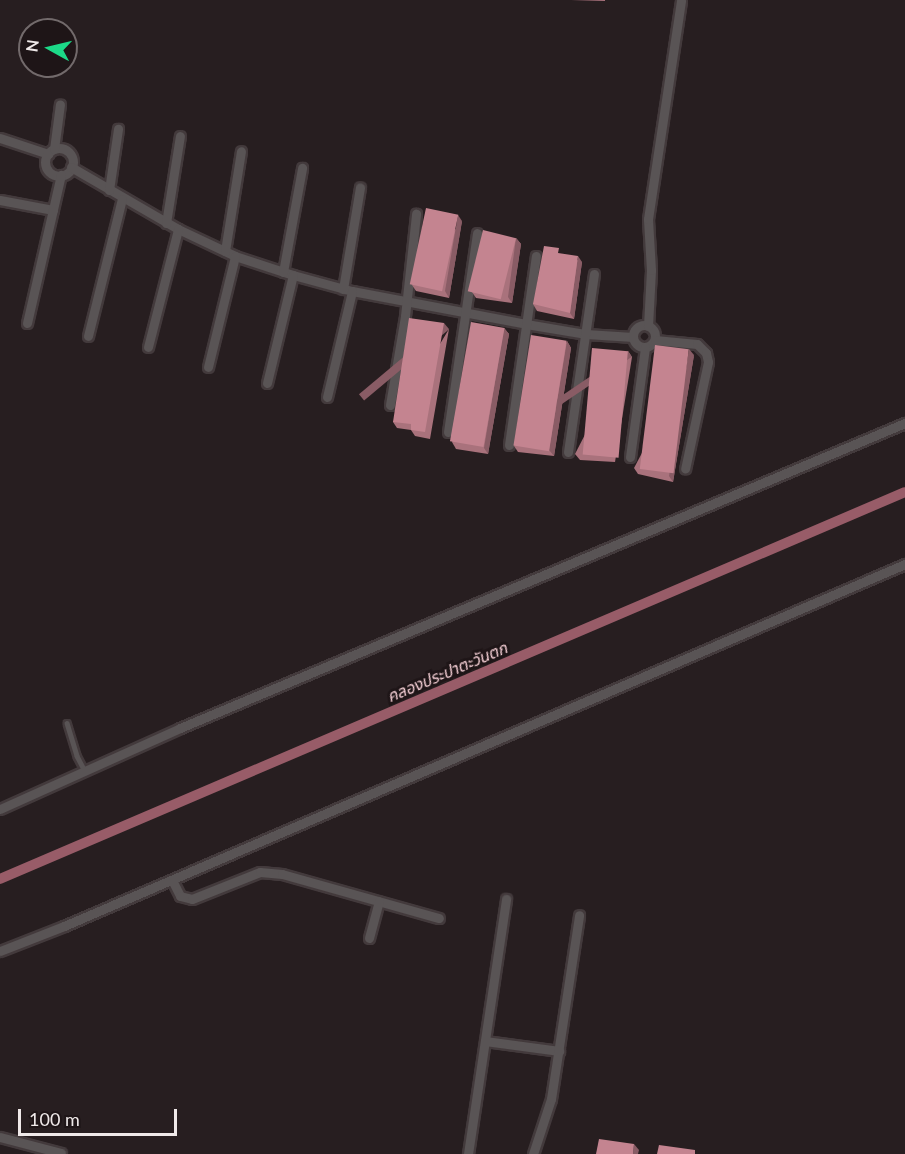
<!DOCTYPE html>
<html>
<head>
<meta charset="utf-8">
<style>
	body { margin:0 }
	#map { position:relative; width:905px; height:1154px; overflow:hidden; background:#271e20; font-family:Lato,"Noto Sans Thai",sans-serif }
	div>[style] { position:absolute }
	.canal>* { height:10px; margin:-5px; padding:0 5px; transform-origin:5px; border-radius:5px; background:#985c68 }
	.roads { filter:drop-shadow(2px 0 #433a3c) drop-shadow(-2px 0 #433a3c) drop-shadow(0 2px #433a3c) drop-shadow(0 -2px #433a3c) }
	.lane>* { height:4.5px; margin:-2.25px; padding:0 2.25px; transform-origin:2.25px; border-radius:2.25px; background:#595455 }
	.street>* { height:9px; margin:-4.5px; padding:0 4.5px; transform-origin:4.5px; border-radius:4.5px; background:#595455 }
	.street>.ring { margin:-4.5px; padding:0; box-sizing:content-box; background:none; border:9px solid #595455; border-radius:50% }
	.wall>* { inset:0; background:#a9727c }
	.shaded-wall>* { inset:0; background:#895c65; transform-origin:0 0 }
	.building>* { inset:0; background:#c48490; transform-origin:0 0 }
	span { translate:-50% -50%; white-space:nowrap; text-align:center; line-height:1.15; -webkit-text-stroke:6px #1e1517; paint-order:stroke }
	.water-label { font-size:16px; color:#f7d1d7; font-style:italic }
	.north { position:absolute; left:18px; top:18px; width:60px; height:60px; box-sizing:border-box; background:#1e1517; border:2px solid #726a6b; border-radius:50%; rotate:278deg; font-size:16px; font-weight:700; line-height:24px; text-align:center; color:#efe9e9 }
	.north::after { content:''; display:block; margin:auto; width:21px; height:27px; background:#1cd988; clip-path:polygon(50% 0,100% 100%,50% 72%,0 100%) }
	.scale { position:absolute; left:18px; top:1109px; width:159px; height:27px; box-sizing:border-box; border:3px solid #efe9e9; border-top:0; padding-left:8px; font-size:18px; line-height:21px; white-space:nowrap; color:#efe9e9; -webkit-text-stroke:4px #1e1517; paint-order:stroke }
</style>
</head>
<body>
<div id="map">
	<div class="canal">
		<i style="left:0;top:879px;width:984px;rotate:-23.15deg"></i>
	</div>
	<div class="roads">
		<div class="lane">
			<i style="left:67px;top:723px;width:34px;rotate:73deg"></i>
			<i style="left:77px;top:756px;width:17px;rotate:62deg"></i>
		</div>
		<div class="street">
			<i style="left:0;top:138px;width:51px;rotate:18.4deg"></i>
			<i class="ring" style="left:45px;top:148px;width:19px;height:19px"></i>
			<i style="left:54px;top:149px;width:45px;rotate:-82.4deg"></i>
			<i style="left:71px;top:167px;width:124px;rotate:30.1deg"></i>
			<i style="left:178px;top:229px;width:63px;rotate:25.3deg"></i>
			<i style="left:235px;top:256px;width:61px;rotate:18.1deg"></i>
			<i style="left:293px;top:275px;width:61px;rotate:15.2deg"></i>
			<i style="left:352px;top:291px;width:177px;rotate:10.7deg"></i>
			<i style="left:526px;top:324px;width:61px;rotate:9.5deg"></i>
			<i style="left:586px;top:334px;width:47px;rotate:3.7deg"></i>
			<i style="left:109px;top:190px;width:62px;rotate:-81.6deg"></i>
			<i style="left:0;top:200px;width:54px;rotate:10.7deg"></i>
			<i style="left:166px;top:223px;width:88px;rotate:-80.9deg"></i>
			<i style="left:225px;top:251px;width:101px;rotate:-80.9deg"></i>
			<i style="left:283px;top:272px;width:106px;rotate:-79.6deg"></i>
			<i style="left:343px;top:289px;width:103px;rotate:-80.5deg"></i>
			<i style="left:27px;top:323px;width:152px;rotate:-77.1deg"></i>
			<i class="ring" style="left:633px;top:325px;width:13px;height:13px"></i>
			<i style="left:648px;top:326px;width:56px;rotate:-86.9deg"></i>
			<i style="left:651px;top:270px;width:51px;rotate:-93.4deg"></i>
			<i style="left:648px;top:219px;width:221px;rotate:-81.4deg"></i>
			<i style="left:88px;top:336px;width:141px;rotate:-76.1deg"></i>
			<i style="left:655px;top:340px;width:42px;rotate:5.4deg"></i>
			<i style="left:697px;top:344px;width:13px;rotate:45deg"></i>
			<i style="left:706px;top:353px;width:9px;rotate:77deg"></i>
			<i style="left:708px;top:362px;width:109px;rotate:102.1deg"></i>
			<i style="left:148px;top:347px;width:122px;rotate:-75.7deg"></i>
			<i style="left:208px;top:367px;width:114px;rotate:-76.3deg"></i>
			<i style="left:267px;top:383px;width:111px;rotate:-76.5deg"></i>
			<i style="left:327px;top:397px;width:109px;rotate:-76.7deg"></i>
			<i style="left:390px;top:405px;width:90px;rotate:-80.4deg"></i>
			<i style="left:405px;top:316px;width:103px;rotate:-83.8deg"></i>
			<i style="left:448px;top:432px;width:201px;rotate:-81.7deg"></i>
			<i style="left:509px;top:445px;width:191px;rotate:-81.9deg"></i>
			<i style="left:568px;top:452px;width:180px;rotate:-81.7deg"></i>
			<i style="left:630px;top:457px;width:111px;rotate:-82.2deg"></i>
			<i style="left:0;top:809px;width:197px;rotate:-24.2deg"></i>
			<i style="left:180px;top:728px;width:787px;rotate:-22.82deg"></i>
			<i style="left:172px;top:880px;width:18px;rotate:63deg"></i>
			<i style="left:180px;top:896px;width:12px;rotate:14deg"></i>
			<i style="left:192px;top:899px;width:73px;rotate:-21.7deg"></i>
			<i style="left:260px;top:872px;width:22px;rotate:5deg"></i>
			<i style="left:282px;top:874px;width:163px;rotate:15.7deg"></i>
			<i style="left:369px;top:938px;width:38px;rotate:-75deg"></i>
			<i style="left:0;top:951px;width:69px;rotate:-21.3deg"></i>
			<i style="left:64px;top:926px;width:916px;rotate:-23.29deg"></i>
			<i style="left:485px;top:1041px;width:75px;rotate:7.7deg"></i>
			<i style="left:0;top:1137px;width:63px;rotate:14.7deg"></i>
			<i style="left:468px;top:1154px;width:258px;rotate:-81.5deg"></i>
			<i style="left:533px;top:1154px;width:58px;rotate:-71.9deg"></i>
			<i style="left:551px;top:1099px;width:186px;rotate:-81.3deg"></i>
		</div>
	</div>
	<div class="wall">
		<i style="clip-path:polygon(571px 0,605px 0,605px 1px)"></i>
		<i style="clip-path:polygon(462px 221px,449px 298px,416px 291px,412px 285px)"></i>
		<i style="clip-path:polygon(516px 238px,521px 244px,512px 303px,476px 298px,472px 292px)"></i>
		<i style="clip-path:polygon(562px 254px,582px 262px,574px 319px,537px 311px,533px 304px)"></i>
		<i style="clip-path:polygon(504px 328px,509px 334px,488px 454px,456px 449px,452px 442px)"></i>
		<i style="clip-path:polygon(449px 329px,430px 439px,415px 436px,411px 430px,397px 428px,393px 422px)"></i>
		<i style="clip-path:polygon(567px 341px,571px 348px,554px 456px,518px 452px,514px 446px)"></i>
		<i style="clip-path:polygon(628px 351px,632px 357px,615px 462px,580px 460px,575px 454px)"></i>
		<i style="clip-path:polygon(694px 355px,673px 482px,638px 474px,634px 468px)"></i>
	</div>
	<div class="shaded-wall">
		<i style="clip-path:polygon(458px 215px,462px 221px,449px 298px,445px 291px)"></i>
		<i style="clip-path:polygon(516px 238px,521px 244px,512px 303px,508px 297px)"></i>
		<i style="clip-path:polygon(578px 256px,582px 262px,574px 319px,570px 313px)"></i>
		<i style="left:444px;top:323px;width:8px;height:111px;rotate:50deg"></i>
		<i style="clip-path:polygon(504px 328px,509px 334px,488px 454px,484px 448px)"></i>
		<i style="clip-path:polygon(567px 341px,571px 348px,554px 456px,549px 450px)"></i>
		<i style="clip-path:polygon(689px 349px,694px 355px,673px 482px,669px 476px)"></i>
		<i style="left:628px;top:351px;width:7px;height:105px;rotate:56deg"></i>
		<i style="clip-path:polygon(634px 1144px,639px 1150px,638px 1154px,633px 1154px)"></i>
	</div>
	<div class="building">
		<i style="left:426px;top:208px;width:33px;height:78px;rotate:12deg"></i>
		<i style="left:483px;top:230px;width:34px;height:63px;rotate:14deg"></i>
		<i style="clip-path:polygon(544px 246px,559px 248px,558px 253px,578px 256px,570px 313px,533px 304px)"></i>
		<i style="clip-path:polygon(409px 318px,444px 323px,425px 432px,411px 430px,411px 424px,393px 422px)"></i>
		<i style="left:471px;top:322px;width:34px;height:121px;rotate:10deg"></i>
		<i style="left:531px;top:335px;width:36px;height:112px;rotate:9deg"></i>
		<i style="left:655px;top:345px;width:34px;height:125px;rotate:7deg"></i>
		<i style="left:592px;top:348px;width:36px;height:107px;rotate:5deg"></i>
		<i style="clip-path:polygon(599px 1139px,634px 1144px,633px 1154px,596px 1154px)"></i>
		<i style="clip-path:polygon(659px 1145px,695px 1150px,695px 1154px,657px 1154px)"></i>
	</div>
	<div class="water-label">
		<span style="left:447px;top:672px;rotate:-23deg">คลองประปาตะวันตก</span>
	</div>
	<div class="north">N</div>
	<div class="scale">100 m</div>
</div>
</body>
</html>
